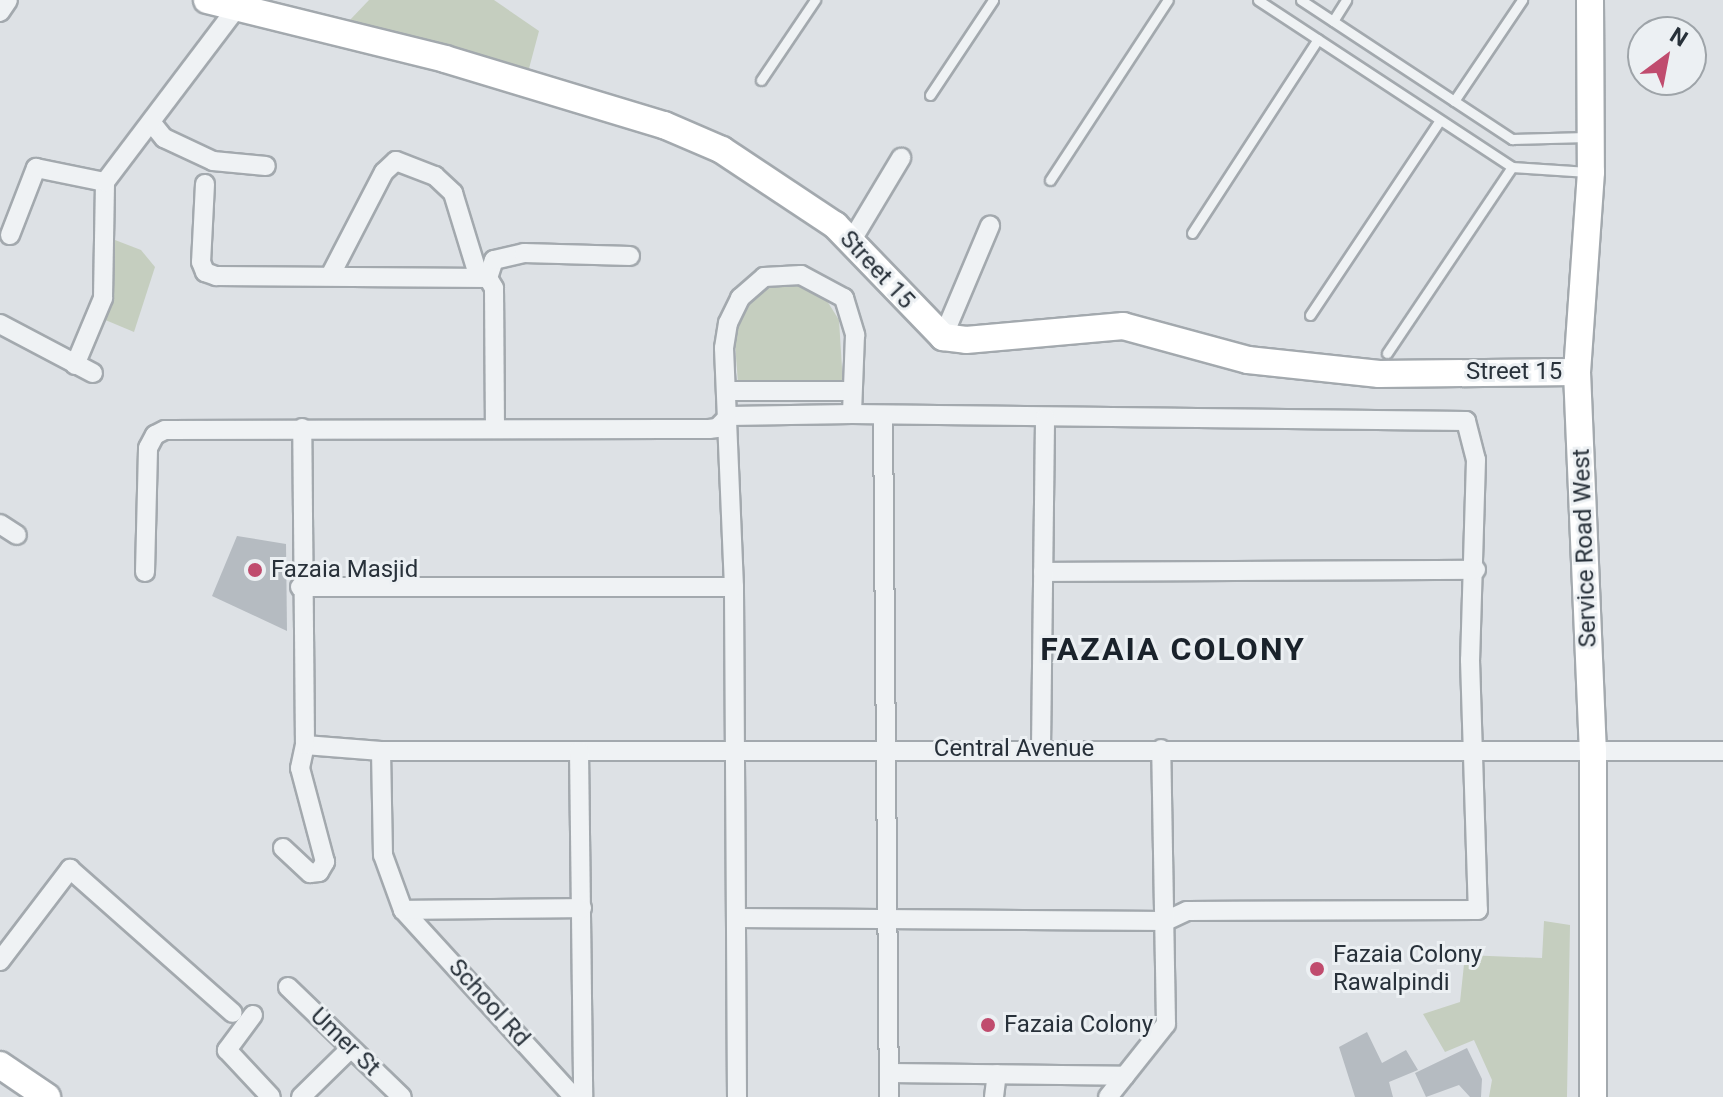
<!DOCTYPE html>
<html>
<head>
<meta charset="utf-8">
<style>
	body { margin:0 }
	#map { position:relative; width:1723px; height:1097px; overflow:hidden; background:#dde1e5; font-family:Roboto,sans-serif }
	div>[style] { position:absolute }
	.green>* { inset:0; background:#c5cebf }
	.building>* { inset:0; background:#b5bbc1 }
	.roads { filter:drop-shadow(2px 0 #a3a9ae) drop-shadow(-2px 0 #a3a9ae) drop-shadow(0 2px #a3a9ae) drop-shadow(0 -2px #a3a9ae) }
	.lane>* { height:9px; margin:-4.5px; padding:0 4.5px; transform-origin:4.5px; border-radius:4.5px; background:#eff2f4 }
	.street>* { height:18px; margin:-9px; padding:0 9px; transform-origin:9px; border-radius:9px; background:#eff2f4 }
	.secondary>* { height:26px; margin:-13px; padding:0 13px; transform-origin:13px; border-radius:13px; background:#fff }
	.dots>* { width:22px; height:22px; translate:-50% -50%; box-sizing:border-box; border:4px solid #ecf0f3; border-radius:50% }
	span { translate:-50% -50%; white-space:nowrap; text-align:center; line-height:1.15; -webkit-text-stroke:6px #ecf0f3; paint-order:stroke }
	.street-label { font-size:24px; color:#28313a }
	.poi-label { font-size:24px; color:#28313a }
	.left { translate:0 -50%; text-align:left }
	.district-label { font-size:32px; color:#1a222b; font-weight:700; letter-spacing:2px }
	.north { position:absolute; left:1627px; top:16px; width:80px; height:80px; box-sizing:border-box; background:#ecf0f3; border:2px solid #9ea4a9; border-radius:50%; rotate:32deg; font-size:22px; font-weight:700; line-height:32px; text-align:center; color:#28313a }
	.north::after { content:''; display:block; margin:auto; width:28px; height:36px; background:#c04c6e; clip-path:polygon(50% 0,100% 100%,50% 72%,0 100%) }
</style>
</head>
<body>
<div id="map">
	<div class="green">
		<i style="clip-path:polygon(369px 0,494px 0,539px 31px,527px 76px,349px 21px)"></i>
		<i style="clip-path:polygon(115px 240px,141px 250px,155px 267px,134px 332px,103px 319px,110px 243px)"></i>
		<i style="clip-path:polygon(802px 284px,824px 296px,839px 320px,843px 384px,738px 383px,734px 330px,750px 297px,773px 286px)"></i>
		<i style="clip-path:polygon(1544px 921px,1570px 925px,1567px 1097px,1489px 1097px,1492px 1080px,1474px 1040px,1445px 1052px,1423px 1014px,1460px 1002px,1465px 955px,1542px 958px)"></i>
	</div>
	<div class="building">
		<i style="clip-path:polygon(237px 536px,286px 544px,287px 631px,212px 596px)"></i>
		<i style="clip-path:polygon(1367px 1032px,1382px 1063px,1406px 1050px,1418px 1070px,1389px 1082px,1393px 1097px,1355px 1097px,1339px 1047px)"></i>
		<i style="clip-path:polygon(1467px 1048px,1482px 1079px,1481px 1097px,1470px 1097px,1459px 1085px,1426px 1097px,1415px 1073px)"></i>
	</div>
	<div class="roads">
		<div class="lane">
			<i style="left:1258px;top:0;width:304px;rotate:33.3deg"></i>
			<i style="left:1512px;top:167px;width:76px;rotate:3.8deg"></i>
			<i style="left:1301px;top:0;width:253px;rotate:33.4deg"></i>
			<i style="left:1512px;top:139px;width:75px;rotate:-1.5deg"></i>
			<i style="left:1333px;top:21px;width:25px;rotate:-58deg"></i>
			<i style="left:761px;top:80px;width:97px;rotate:-56deg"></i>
			<i style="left:930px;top:95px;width:114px;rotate:-56.4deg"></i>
			<i style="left:1454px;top:101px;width:122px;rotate:-56deg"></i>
			<i style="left:1050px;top:180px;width:215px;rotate:-56.8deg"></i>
			<i style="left:1192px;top:233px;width:231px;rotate:-57deg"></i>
			<i style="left:1310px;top:315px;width:234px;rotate:-56.3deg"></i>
			<i style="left:1387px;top:353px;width:224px;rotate:-56.1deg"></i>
		</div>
		<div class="street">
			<i style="left:0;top:12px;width:14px;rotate:-56deg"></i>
			<i style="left:151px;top:122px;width:21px;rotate:51deg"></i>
			<i style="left:164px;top:138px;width:54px;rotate:25.1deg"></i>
			<i style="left:213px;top:161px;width:53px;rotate:5.4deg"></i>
			<i style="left:205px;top:184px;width:78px;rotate:92.9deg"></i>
			<i style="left:201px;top:262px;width:11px;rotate:68deg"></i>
			<i style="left:205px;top:272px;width:12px;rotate:20deg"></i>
			<i style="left:216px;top:276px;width:272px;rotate:0.4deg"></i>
			<i style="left:488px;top:278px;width:12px;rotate:59deg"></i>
			<i style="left:494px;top:288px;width:139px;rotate:89.6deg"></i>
			<i style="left:10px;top:235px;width:72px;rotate:-68.8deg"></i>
			<i style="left:36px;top:168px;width:70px;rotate:11.5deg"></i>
			<i style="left:852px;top:240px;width:96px;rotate:-59.1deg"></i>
			<i style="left:330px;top:276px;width:117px;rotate:-62.6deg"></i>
			<i style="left:384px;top:172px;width:16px;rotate:-43deg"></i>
			<i style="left:396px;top:161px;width:42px;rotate:21deg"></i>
			<i style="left:435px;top:176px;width:25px;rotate:43deg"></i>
			<i style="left:453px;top:193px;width:86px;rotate:73deg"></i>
			<i style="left:488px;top:278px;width:19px;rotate:-72deg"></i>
			<i style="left:494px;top:260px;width:31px;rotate:-13deg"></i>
			<i style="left:524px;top:253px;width:106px;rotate:1.6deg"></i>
			<i style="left:0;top:324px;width:105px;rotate:27.8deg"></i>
			<i style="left:943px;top:337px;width:121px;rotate:-67.1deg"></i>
			<i style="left:75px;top:365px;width:73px;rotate:-67.3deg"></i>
			<i style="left:103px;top:298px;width:116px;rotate:-89deg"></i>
			<i style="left:105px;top:182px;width:221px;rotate:-52.9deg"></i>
			<i style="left:727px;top:391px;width:124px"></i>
			<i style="left:883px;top:416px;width:681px;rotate:89.5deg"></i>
			<i style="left:0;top:524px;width:20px;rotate:33deg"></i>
			<i style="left:145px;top:572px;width:124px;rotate:-88.6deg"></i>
			<i style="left:148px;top:448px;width:15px;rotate:-62deg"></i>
			<i style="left:155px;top:435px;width:11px;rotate:-27deg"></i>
			<i style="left:165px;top:430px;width:544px;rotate:-0.11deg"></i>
			<i style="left:709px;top:429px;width:8px;rotate:-7deg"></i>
			<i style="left:717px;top:428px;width:17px;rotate:-45deg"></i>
			<i style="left:729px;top:416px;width:123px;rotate:-0.9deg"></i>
			<i style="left:852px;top:414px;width:614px;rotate:0.65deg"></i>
			<i style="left:1466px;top:421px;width:40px;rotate:75.6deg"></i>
			<i style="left:1476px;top:460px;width:200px;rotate:91.7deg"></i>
			<i style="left:1470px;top:660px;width:250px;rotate:88.2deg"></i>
			<i style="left:1478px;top:910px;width:291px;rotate:179.8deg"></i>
			<i style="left:1187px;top:911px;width:23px;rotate:155deg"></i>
			<i style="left:1166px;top:921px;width:429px;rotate:-179.6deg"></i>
			<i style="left:1043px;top:572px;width:433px;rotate:-0.3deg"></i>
			<i style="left:300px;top:587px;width:434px"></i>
			<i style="left:305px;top:745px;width:76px;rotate:4.5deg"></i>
			<i style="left:381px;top:751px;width:1342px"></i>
			<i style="left:1041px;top:749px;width:332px;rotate:-89.3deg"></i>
			<i style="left:381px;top:751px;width:104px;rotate:88.9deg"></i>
			<i style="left:383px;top:855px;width:59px;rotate:70deg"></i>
			<i style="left:403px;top:910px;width:253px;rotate:47.6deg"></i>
			<i style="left:579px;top:751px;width:346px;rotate:89.3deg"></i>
			<i style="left:283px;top:848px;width:37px;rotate:43deg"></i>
			<i style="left:310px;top:873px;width:9px;rotate:-6deg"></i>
			<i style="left:319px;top:872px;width:12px;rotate:-59deg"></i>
			<i style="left:325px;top:862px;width:97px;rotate:-104.9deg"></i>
			<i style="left:300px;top:768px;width:24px;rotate:-78deg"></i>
			<i style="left:305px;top:745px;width:317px;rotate:-90.5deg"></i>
			<i style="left:403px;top:910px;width:179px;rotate:-0.6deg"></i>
			<i style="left:0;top:961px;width:116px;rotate:-52.7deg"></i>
			<i style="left:70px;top:869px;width:217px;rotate:41.5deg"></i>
			<i style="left:288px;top:987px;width:158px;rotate:44deg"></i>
			<i style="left:253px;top:1015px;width:44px;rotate:126.6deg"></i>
			<i style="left:227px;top:1050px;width:64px;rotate:46.9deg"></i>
			<i style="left:890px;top:1073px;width:235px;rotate:0.7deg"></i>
			<i style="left:301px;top:1097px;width:70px;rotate:-44.4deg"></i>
			<i style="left:737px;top:1097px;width:510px;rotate:-90.34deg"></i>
			<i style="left:734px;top:587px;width:239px;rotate:-92.4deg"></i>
			<i style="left:724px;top:348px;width:25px;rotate:-81deg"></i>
			<i style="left:728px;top:323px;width:28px;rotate:-64deg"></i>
			<i style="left:740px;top:298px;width:32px;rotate:-41deg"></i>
			<i style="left:764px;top:277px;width:37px;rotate:-3deg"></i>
			<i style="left:801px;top:275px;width:49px;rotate:28.1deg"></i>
			<i style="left:844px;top:298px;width:39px;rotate:73deg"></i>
			<i style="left:855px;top:335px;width:79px;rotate:92.2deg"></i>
			<i style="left:994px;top:1097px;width:23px;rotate:-83deg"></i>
			<i style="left:1108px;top:1097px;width:93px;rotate:-51.5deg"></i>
			<i style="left:1166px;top:1024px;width:275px;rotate:-91deg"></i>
		</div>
		<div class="secondary">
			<i style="left:207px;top:0;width:245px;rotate:13.9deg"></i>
			<i style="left:445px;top:59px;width:229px;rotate:16.8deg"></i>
			<i style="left:664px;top:125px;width:63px;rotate:23.3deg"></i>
			<i style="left:722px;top:150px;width:136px;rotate:33.6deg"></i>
			<i style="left:835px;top:225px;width:156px;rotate:46deg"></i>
			<i style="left:943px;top:337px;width:23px;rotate:7deg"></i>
			<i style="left:966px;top:340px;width:158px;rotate:-5.1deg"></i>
			<i style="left:1123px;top:326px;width:130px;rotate:15.2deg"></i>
			<i style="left:1248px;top:360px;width:132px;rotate:6.1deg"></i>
			<i style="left:1379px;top:374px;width:198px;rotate:-0.6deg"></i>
			<i style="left:1590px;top:0;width:172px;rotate:89.7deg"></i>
			<i style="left:1591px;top:172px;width:200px;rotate:94deg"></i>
			<i style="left:1577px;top:372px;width:378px;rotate:87.6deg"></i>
			<i style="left:1593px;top:750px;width:347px;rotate:90deg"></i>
			<i style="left:0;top:1065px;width:57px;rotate:34.2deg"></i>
		</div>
	</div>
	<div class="dots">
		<i style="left:255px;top:570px;background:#c04c6e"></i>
		<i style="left:1317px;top:969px;background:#c04c6e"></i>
		<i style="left:988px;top:1025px;background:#c04c6e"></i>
	</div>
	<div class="street-label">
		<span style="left:877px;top:270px;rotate:47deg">Street 15</span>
		<span style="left:1514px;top:372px">Street 15</span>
		<span style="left:1585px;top:548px;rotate:-92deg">Service Road West</span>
		<span style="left:1014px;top:749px">Central Avenue</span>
		<span style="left:489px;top:1003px;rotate:48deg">School Rd</span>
		<span style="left:345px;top:1042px;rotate:44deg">Umer St</span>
	</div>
	<div class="poi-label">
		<span class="left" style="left:271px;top:570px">Fazaia Masjid</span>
		<span class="left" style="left:1333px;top:969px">Fazaia Colony<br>Rawalpindi</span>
		<span class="left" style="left:1004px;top:1025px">Fazaia Colony</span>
	</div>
	<div class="district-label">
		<span style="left:1173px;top:649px">FAZAIA COLONY</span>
	</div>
	<div class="north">N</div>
</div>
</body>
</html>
